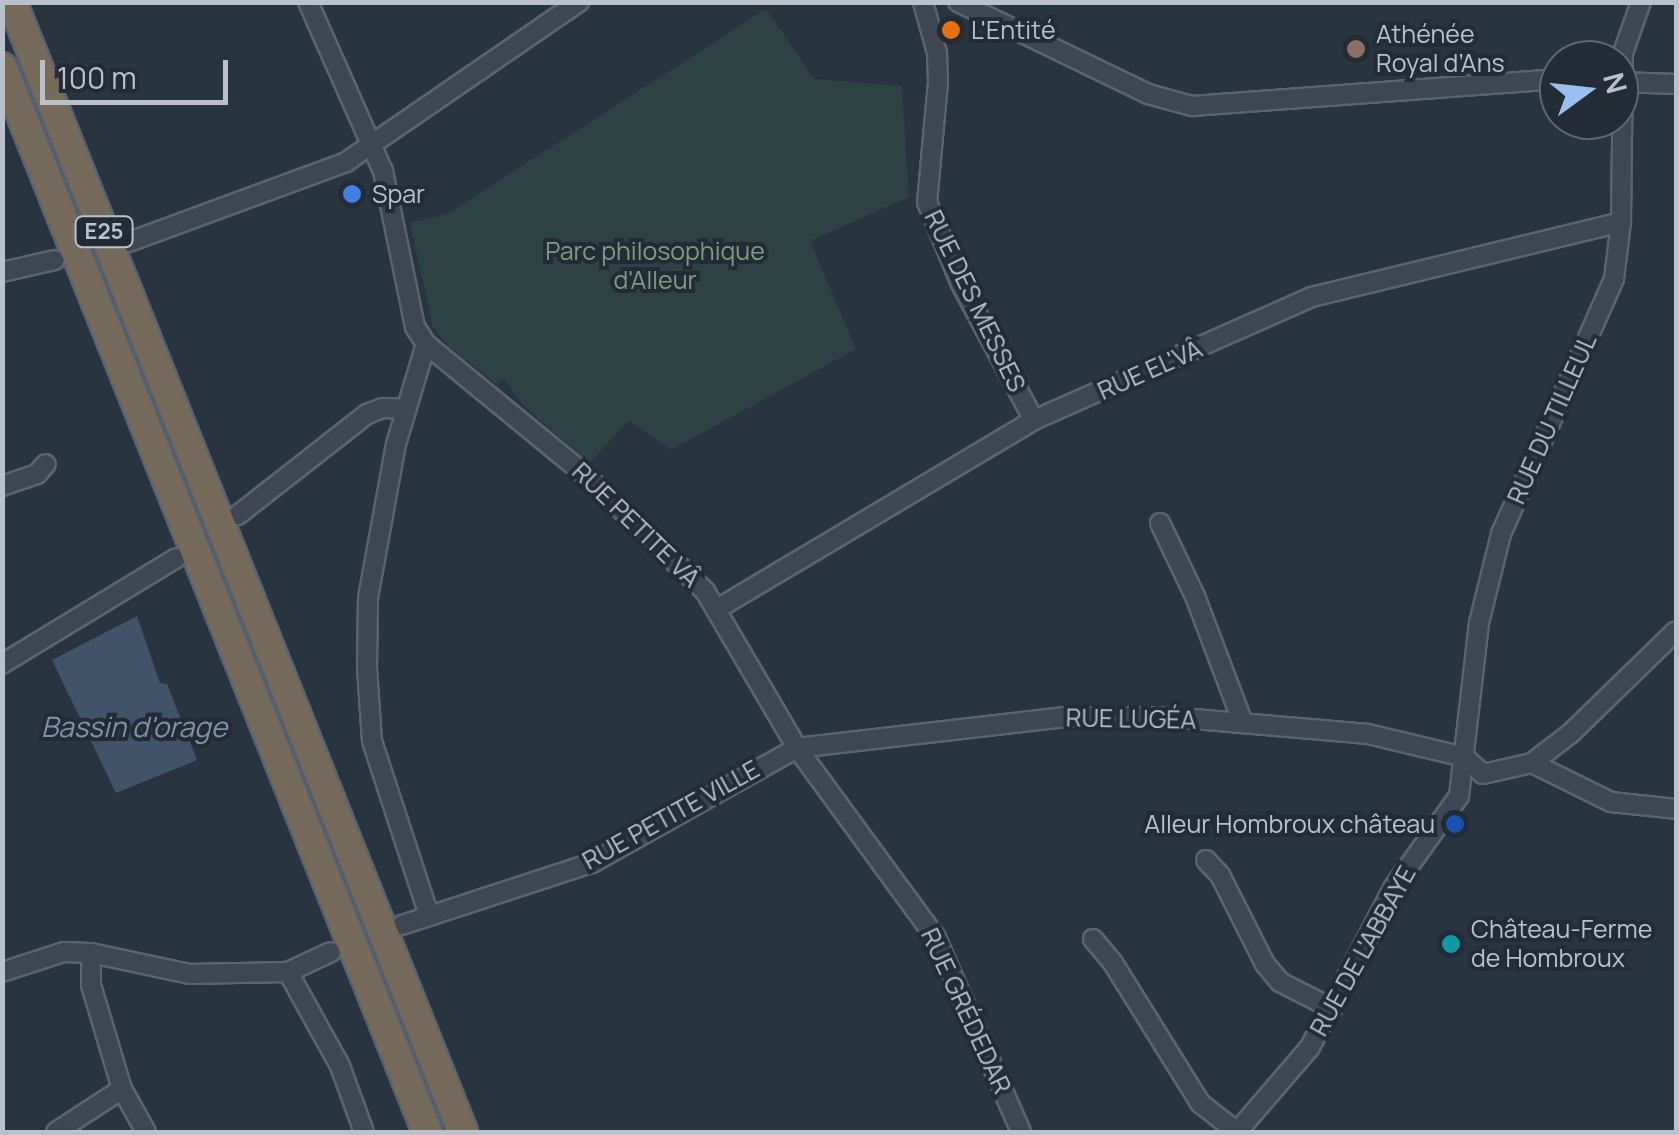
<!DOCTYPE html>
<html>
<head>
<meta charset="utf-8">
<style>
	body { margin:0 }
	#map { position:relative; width:1679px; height:1135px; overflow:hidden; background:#293441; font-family:Manrope,sans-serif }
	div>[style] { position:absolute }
	.green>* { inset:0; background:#2c4243 }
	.water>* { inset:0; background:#415368 }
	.roads { filter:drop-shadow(2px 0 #5b646e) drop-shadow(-2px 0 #5b646e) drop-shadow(0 2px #5b646e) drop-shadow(0 -2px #5b646e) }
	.minor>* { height:18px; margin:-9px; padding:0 9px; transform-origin:9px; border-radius:9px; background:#3d4651 }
	.highway>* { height:28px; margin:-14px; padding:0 14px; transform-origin:14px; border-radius:14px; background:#766a5b }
	.dots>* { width:28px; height:28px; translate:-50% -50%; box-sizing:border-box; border:5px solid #222b36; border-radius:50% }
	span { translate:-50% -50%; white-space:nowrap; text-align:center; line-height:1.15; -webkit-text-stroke:8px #222b36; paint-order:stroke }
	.shield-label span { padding:2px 8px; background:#222b36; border:2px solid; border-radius:8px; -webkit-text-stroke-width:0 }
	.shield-label { font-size:22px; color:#bac1cb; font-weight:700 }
	.poi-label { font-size:25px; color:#bac1cb }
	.left { translate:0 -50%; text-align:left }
	.right { translate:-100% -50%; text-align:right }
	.park-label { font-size:25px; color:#7b9e82 }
	.street-label { font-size:25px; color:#bac1cb }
	.water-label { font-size:28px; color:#7e93aa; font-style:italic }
	.frame { position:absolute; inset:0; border:5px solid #bac1cb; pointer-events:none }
	.north { position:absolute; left:1539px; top:40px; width:100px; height:100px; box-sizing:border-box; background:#222b36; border:2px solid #5f6772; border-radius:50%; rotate:75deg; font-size:28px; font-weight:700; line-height:40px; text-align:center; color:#bac1cb }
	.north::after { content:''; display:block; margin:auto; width:35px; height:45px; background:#9bbfef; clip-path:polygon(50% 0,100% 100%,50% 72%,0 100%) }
	.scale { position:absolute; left:40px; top:60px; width:188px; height:45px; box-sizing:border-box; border:5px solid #bac1cb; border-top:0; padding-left:12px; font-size:30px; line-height:35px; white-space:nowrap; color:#bac1cb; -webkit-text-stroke:8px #222b36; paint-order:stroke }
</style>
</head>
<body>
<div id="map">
	<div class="green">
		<i style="clip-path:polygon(766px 9px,814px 79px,902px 86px,909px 197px,810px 241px,856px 349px,671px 450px,629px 421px,589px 463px,523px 405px,504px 379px,496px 384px,445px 343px,433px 327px,410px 223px,447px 214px)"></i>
	</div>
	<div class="water">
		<i style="clip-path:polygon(137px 616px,160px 683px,167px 684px,197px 760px,116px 793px,52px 660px)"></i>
	</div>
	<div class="roads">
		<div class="minor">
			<i style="left:308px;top:2px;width:185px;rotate:66.1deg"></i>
			<i style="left:383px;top:171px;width:159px;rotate:78.4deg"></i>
			<i style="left:415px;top:327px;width:20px;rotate:57deg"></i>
			<i style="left:426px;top:344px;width:210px;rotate:39.4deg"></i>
			<i style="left:588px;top:477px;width:163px;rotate:44.3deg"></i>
			<i style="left:705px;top:591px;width:182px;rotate:59.6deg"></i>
			<i style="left:797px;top:748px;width:235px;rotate:53.8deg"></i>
			<i style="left:936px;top:938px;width:212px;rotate:66.3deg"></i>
			<i style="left:923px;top:2px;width:53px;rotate:74.6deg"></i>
			<i style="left:937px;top:53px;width:29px;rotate:88deg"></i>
			<i style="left:938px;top:82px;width:121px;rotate:95.2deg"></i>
			<i style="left:927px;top:202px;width:89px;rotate:67.5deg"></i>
			<i style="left:961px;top:284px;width:154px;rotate:61.8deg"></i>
			<i style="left:958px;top:2px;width:211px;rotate:25.8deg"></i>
			<i style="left:1148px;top:94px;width:46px;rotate:15.3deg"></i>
			<i style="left:1192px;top:106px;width:368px;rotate:-4.2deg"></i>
			<i style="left:1619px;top:82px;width:57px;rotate:2deg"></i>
			<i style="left:129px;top:242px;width:231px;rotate:-20.2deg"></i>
			<i style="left:346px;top:162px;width:283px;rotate:-34.5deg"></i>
			<i style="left:2px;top:272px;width:54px;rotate:-12.8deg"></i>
			<i style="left:426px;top:344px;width:104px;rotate:106.7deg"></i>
			<i style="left:396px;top:444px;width:157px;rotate:100.3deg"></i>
			<i style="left:368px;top:598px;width:70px;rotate:90.8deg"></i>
			<i style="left:367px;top:668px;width:73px;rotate:86.1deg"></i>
			<i style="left:372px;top:741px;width:183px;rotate:71.9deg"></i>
			<i style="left:2px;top:486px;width:37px;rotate:-19deg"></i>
			<i style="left:37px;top:474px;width:13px;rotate:-48deg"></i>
			<i style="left:238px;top:515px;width:164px;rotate:-38.1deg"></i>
			<i style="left:367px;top:414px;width:17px;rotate:-21deg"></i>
			<i style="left:383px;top:408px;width:23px;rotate:2deg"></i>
			<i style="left:1160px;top:523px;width:81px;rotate:64.4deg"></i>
			<i style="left:1195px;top:596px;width:136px;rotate:69.3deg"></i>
			<i style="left:717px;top:609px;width:369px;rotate:-30.8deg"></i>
			<i style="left:1034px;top:420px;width:304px;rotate:-23.9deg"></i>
			<i style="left:1312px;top:297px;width:318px;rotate:-13.6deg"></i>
			<i style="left:2px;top:664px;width:204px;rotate:-31.3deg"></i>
			<i style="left:1464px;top:757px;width:25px;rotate:42deg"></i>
			<i style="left:1483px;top:774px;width:50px;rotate:-12.7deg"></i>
			<i style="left:1532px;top:763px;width:49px;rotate:-37.6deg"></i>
			<i style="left:1571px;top:733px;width:146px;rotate:-44.2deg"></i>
			<i style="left:1532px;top:763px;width:88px;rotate:26.3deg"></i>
			<i style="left:1611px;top:802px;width:65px;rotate:6.1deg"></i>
			<i style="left:1206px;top:860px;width:21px;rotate:47deg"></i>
			<i style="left:1220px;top:875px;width:100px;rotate:63.2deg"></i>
			<i style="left:1265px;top:964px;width:23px;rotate:50deg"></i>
			<i style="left:1280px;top:982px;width:59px;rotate:27deg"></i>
			<i style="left:402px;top:925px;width:200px;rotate:-18.1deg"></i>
			<i style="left:592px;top:863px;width:235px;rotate:-29.3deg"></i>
			<i style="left:797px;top:748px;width:268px;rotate:-6.6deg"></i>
			<i style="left:1063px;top:717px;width:108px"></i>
			<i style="left:1171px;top:717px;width:198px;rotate:4.9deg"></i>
			<i style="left:1368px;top:734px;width:99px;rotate:13.5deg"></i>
			<i style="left:1093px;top:939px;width:31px;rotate:50deg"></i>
			<i style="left:1113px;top:963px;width:165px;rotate:58.1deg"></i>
			<i style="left:1200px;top:1103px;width:47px;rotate:38.1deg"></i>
			<i style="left:91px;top:953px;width:32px;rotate:90deg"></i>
			<i style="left:91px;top:985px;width:109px;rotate:73.4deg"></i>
			<i style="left:122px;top:1089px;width:49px;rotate:60.8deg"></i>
			<i style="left:2px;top:972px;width:65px;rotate:-17.9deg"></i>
			<i style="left:64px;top:952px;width:27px;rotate:2deg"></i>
			<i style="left:91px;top:953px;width:101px;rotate:12deg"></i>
			<i style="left:190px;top:974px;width:98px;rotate:-1.2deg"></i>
			<i style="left:288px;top:972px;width:47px;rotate:-24.9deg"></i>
			<i style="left:288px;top:972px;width:107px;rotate:61deg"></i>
			<i style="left:340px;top:1066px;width:70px;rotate:70deg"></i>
			<i style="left:56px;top:1132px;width:79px;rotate:-33.1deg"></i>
			<i style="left:1237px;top:1132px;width:112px;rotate:-49.3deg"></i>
			<i style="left:1310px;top:1047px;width:181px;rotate:-62.3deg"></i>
			<i style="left:1394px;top:887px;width:112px;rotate:-54.5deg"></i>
			<i style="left:1459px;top:796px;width:174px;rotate:-83.4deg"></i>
			<i style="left:1479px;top:623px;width:92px;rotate:-76.1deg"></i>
			<i style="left:1501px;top:534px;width:279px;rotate:-66.1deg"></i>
			<i style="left:1614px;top:279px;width:57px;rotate:-83deg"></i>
			<i style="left:1621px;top:222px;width:169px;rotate:-89.3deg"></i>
			<i style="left:1623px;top:53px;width:54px;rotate:-70.6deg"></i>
		</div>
		<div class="highway">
			<i style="left:12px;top:2px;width:1217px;rotate:68.24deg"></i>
			<i style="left:2px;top:67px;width:1147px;rotate:68.24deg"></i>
		</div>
	</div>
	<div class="dots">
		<i style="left:951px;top:30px;background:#e8710a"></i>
		<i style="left:1356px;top:49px;background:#8d6e63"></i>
		<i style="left:352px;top:194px;background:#3f7fe0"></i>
		<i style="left:1455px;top:824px;background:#1a4fb4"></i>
		<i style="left:1451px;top:944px;background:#0f9aa8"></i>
	</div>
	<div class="shield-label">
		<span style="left:104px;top:232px">E25</span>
	</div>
	<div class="poi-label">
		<span class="left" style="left:971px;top:30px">L'Entité</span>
		<span class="left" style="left:1376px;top:49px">Athénée<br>Royal d’Ans</span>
		<span class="left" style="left:372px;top:194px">Spar</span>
		<span class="right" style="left:1435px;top:824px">Alleur Hombroux château</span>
		<span class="left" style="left:1471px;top:944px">Château-Ferme<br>de Hombroux</span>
	</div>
	<div class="park-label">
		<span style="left:655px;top:266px">Parc philosophique<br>d'Alleur</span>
	</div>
	<div class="street-label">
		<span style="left:975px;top:301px;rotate:64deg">RUE DES MESSES</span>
		<span style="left:1150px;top:370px;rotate:-24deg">RUE EL'VÂ</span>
		<span style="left:1552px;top:419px;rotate:-66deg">RUE DU TILLEUL</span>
		<span style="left:636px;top:525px;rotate:44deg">RUE PETITE VÂ</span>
		<span style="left:1131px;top:719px;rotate:1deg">RUE LUGÉA</span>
		<span style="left:671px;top:815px;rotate:-29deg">RUE PETITE VILLE</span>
		<span style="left:1363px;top:951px;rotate:-61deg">RUE DE L'ABBAYE</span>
		<span style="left:966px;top:1011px;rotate:65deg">RUE GRÉDEDAR</span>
	</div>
	<div class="water-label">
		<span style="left:134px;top:726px">Bassin d'orage</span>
	</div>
	<div class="frame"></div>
	<div class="north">N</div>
	<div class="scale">100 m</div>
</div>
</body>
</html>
